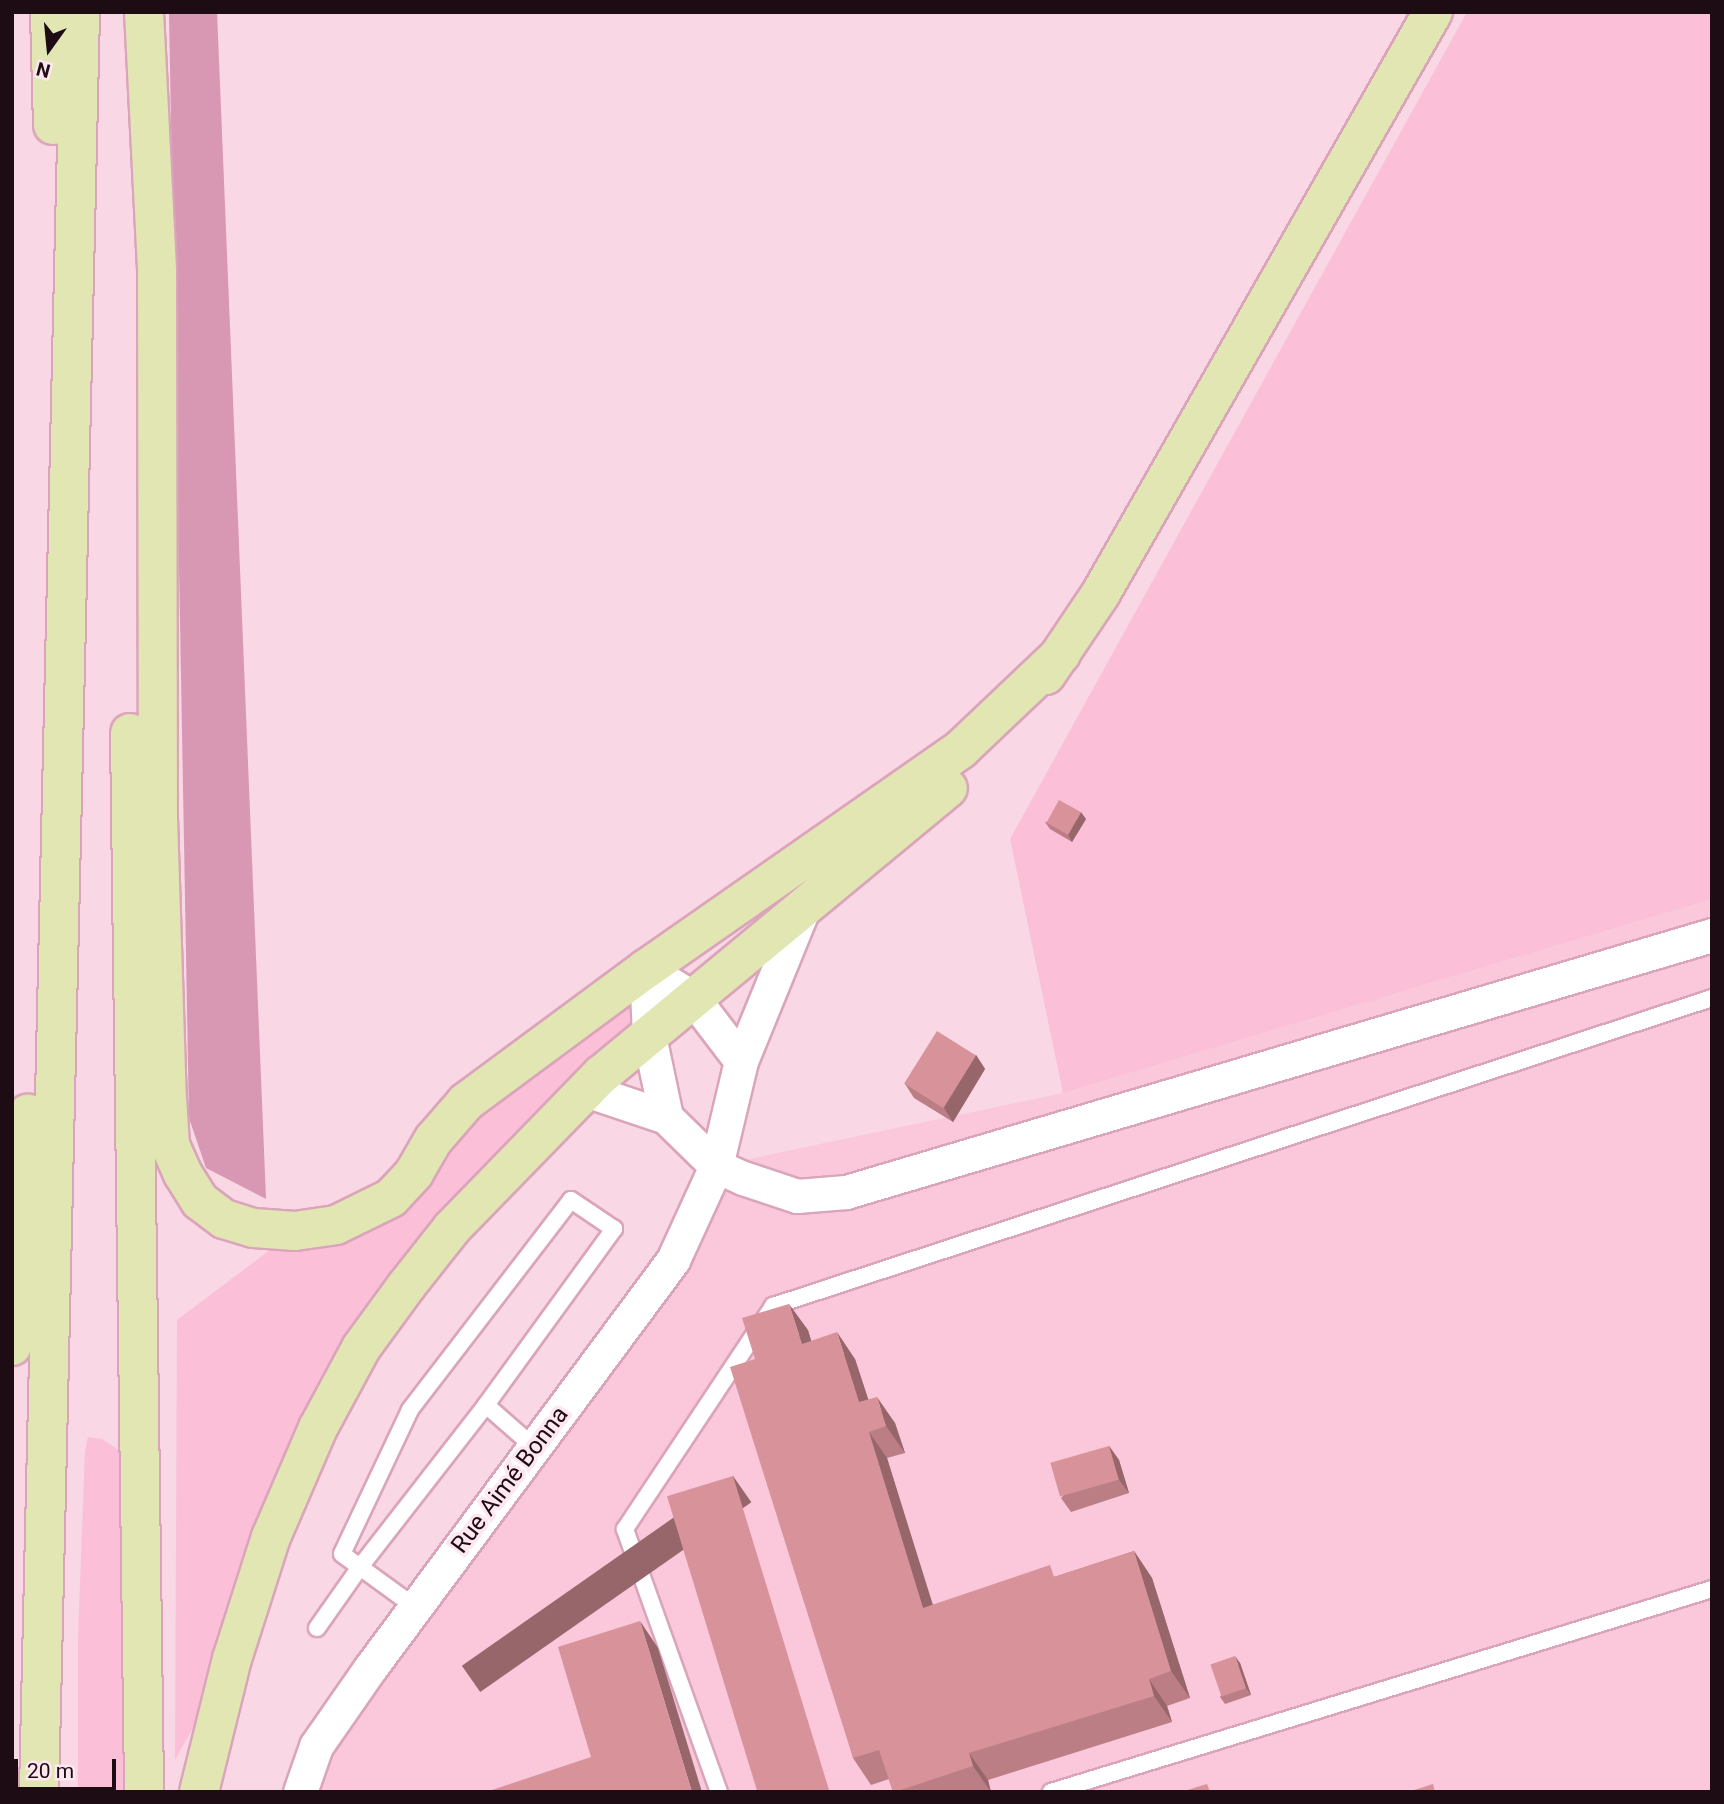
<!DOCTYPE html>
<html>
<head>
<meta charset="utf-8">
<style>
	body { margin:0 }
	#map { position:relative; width:1724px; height:1804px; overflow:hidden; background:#f9d7e4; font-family:Roboto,sans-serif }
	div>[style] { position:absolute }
	.built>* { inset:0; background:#fac7db }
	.green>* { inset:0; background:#fbc0d8 }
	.forest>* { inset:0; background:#d897b2 }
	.roads { filter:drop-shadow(2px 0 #daa5ba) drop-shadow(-2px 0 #daa5ba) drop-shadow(0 2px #daa5ba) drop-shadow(0 -2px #daa5ba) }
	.lane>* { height:16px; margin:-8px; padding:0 8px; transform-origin:8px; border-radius:8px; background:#fff }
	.street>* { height:33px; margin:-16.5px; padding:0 16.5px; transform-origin:16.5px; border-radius:16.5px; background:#fff }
	.primary>* { height:38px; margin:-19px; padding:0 19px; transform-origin:19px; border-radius:19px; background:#e2e6b3 }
	.wall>* { inset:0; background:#ba7e84 }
	.shaded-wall>* { inset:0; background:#97666b; transform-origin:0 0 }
	.building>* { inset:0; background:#d89299; transform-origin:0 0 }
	span { translate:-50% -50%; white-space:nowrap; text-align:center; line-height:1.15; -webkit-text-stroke:7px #fee7f0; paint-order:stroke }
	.street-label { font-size:24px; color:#1e0c14 }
	.frame { position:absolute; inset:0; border:14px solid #1e0c14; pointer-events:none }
	.north { position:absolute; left:14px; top:14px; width:70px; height:70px; -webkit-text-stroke:5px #fee7f0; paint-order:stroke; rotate:195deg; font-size:19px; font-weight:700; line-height:28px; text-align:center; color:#1e0c14 }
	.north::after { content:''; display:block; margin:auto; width:24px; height:32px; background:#1e0c14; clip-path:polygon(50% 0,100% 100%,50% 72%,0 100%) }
	.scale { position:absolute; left:14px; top:1759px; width:102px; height:32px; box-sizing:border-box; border:4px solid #1e0c14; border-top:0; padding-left:9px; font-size:21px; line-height:24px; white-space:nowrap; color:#1e0c14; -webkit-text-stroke:5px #fee7f0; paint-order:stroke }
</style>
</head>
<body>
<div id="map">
	<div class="built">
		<i style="clip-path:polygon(1712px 899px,1712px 1792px,300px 1792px,673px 1260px,716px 1166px,1063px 1093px)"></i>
	</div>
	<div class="green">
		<i style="clip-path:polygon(1467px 12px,1712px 12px,1712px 899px,1063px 1093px,1010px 839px)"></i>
		<i style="clip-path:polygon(652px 987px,601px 1075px,361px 1348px,232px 1659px,175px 1760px,177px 1320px,295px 1231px,336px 1225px,434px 1139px)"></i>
		<i style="clip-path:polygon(88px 1437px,102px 1439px,120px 1451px,127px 1792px,78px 1792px,78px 1637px,85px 1451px)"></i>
	</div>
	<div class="forest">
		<i style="clip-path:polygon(169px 12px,217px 12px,266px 1199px,206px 1168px,189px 1118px)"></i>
	</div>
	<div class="roads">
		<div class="lane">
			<i style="left:486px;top:1405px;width:64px;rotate:41.2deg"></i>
			<i style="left:317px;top:1628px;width:75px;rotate:-54.8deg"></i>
			<i style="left:360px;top:1567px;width:205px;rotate:-52.1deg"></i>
			<i style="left:486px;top:1405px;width:218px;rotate:-54deg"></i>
			<i style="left:614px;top:1229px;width:52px;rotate:-146deg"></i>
			<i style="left:571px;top:1200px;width:265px;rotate:127.5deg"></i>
			<i style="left:410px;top:1410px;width:159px;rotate:115.3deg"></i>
			<i style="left:342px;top:1554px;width:22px;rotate:36deg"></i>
			<i style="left:360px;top:1567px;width:68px;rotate:36deg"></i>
			<i style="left:719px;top:1792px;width:279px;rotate:-109.7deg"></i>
			<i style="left:625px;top:1529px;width:268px;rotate:-56.4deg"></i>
			<i style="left:773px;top:1306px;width:988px;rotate:-18.16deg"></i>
			<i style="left:1051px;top:1792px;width:691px;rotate:-17.07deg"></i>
		</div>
		<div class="street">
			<i style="left:646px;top:969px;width:67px;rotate:87.4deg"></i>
			<i style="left:649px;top:1036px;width:83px;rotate:78.1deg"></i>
			<i style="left:646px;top:969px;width:55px;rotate:31.7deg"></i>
			<i style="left:693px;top:998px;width:79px;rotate:52.7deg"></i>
			<i style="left:586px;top:1090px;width:84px;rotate:18.6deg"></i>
			<i style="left:666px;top:1117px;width:70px;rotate:44.4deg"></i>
			<i style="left:716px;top:1166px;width:30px;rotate:24deg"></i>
			<i style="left:743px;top:1178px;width:57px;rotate:18.4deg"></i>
			<i style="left:797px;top:1196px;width:49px;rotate:-4.7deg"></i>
			<i style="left:846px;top:1192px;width:903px;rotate:-16.53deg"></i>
			<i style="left:300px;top:1792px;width:49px;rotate:-70.8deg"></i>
			<i style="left:316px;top:1746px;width:96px;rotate:-55.2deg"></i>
			<i style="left:371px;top:1667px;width:507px;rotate:-53.42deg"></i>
			<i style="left:673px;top:1260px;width:103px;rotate:-65.4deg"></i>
			<i style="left:716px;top:1166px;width:108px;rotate:-76.6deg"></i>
			<i style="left:741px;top:1061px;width:164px;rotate:-67.8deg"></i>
		</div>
		<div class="primary">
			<i style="left:50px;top:12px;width:113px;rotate:88.5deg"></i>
			<i style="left:144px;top:12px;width:260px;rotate:87.1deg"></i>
			<i style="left:157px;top:272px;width:546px;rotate:89.9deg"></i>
			<i style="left:158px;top:818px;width:280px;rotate:88.2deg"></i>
			<i style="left:167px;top:1098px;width:47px;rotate:86.3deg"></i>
			<i style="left:170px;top:1145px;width:32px;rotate:66deg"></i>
			<i style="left:183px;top:1174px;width:32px;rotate:58deg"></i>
			<i style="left:200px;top:1201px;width:30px;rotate:37deg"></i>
			<i style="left:224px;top:1219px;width:31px;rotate:17deg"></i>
			<i style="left:254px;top:1228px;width:41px;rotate:4.2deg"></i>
			<i style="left:295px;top:1231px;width:41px;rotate:-8.3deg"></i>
			<i style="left:336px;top:1225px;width:61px;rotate:-26.1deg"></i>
			<i style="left:391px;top:1198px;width:34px;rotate:-47deg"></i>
			<i style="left:414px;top:1173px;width:39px;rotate:-60deg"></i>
			<i style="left:434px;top:1139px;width:49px;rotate:-49.1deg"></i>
			<i style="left:466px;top:1102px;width:224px;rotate:-36.5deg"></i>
			<i style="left:646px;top:969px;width:384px;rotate:-34.9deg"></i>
			<i style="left:961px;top:749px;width:138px;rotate:-43.5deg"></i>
			<i style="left:1046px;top:675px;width:99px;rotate:-56.1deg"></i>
			<i style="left:1101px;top:593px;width:669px;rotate:-60.26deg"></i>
			<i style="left:130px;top:733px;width:1059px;rotate:89.24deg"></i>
			<i style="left:12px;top:1346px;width:233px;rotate:-86.1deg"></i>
			<i style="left:39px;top:1792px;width:1780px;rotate:-88.68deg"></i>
			<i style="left:199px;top:1792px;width:137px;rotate:-76.1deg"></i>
			<i style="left:232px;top:1659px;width:128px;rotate:-72.3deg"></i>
			<i style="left:271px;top:1537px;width:119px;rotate:-66.7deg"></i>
			<i style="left:318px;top:1428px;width:91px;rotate:-61.7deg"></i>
			<i style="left:361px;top:1348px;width:78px;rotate:-53.9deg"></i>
			<i style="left:407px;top:1285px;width:73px;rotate:-51.7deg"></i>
			<i style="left:452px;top:1228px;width:214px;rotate:-45.8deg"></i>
			<i style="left:601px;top:1075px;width:450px;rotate:-39.6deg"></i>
		</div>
	</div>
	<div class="wall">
		<i style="clip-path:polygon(1086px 819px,1072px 842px,1050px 829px,1045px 822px)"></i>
		<i style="clip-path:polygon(976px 1055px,985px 1069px,953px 1122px,914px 1098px,905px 1084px)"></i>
		<i style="clip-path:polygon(808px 1330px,811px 1341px,855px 1359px,868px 1399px,895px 1423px,905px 1453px,887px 1458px,932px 1605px,1057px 1576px,1134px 1551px,1152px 1578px,1190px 1698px,1167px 1706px,1172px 1722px,988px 1780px,991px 1792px,893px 1792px,889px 1779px,871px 1785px,853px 1758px,755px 1359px)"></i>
		<i style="clip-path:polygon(1109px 1446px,1119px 1460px,1129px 1493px,1071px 1512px,1061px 1498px)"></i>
		<i style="clip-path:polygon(1240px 1663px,1251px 1695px,1225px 1704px,1220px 1697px)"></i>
	</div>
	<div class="shaded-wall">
		<i style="clip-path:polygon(1081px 812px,1086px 819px,1072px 842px,1068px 835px)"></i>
		<i style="clip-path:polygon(976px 1055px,985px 1069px,953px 1122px,944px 1108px)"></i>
		<i style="clip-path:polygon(789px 1304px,808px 1330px,820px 1370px,802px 1344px)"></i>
		<i style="clip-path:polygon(837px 1332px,855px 1359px,878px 1429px,859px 1402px)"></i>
		<i style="clip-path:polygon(877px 1397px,895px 1423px,905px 1453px,886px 1426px)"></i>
		<i style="clip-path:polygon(869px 1432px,887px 1458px,942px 1634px,923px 1608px)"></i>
		<i style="clip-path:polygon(1109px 1446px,1119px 1460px,1129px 1493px,1119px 1480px)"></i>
		<i style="left:733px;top:1476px;width:32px;height:331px;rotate:55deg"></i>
		<i style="clip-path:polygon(1134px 1551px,1152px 1578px,1190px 1698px,1171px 1671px)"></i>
		<i style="clip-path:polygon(640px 1621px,658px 1648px,702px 1792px,692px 1792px)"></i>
		<i style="clip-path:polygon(1235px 1656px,1240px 1663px,1251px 1695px,1246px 1688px)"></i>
		<i style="clip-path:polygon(1149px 1679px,1167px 1706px,1172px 1722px,1154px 1696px)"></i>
		<i style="clip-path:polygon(969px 1753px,988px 1780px,991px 1792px,973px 1766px)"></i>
	</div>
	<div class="building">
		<i style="left:1059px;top:800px;width:25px;height:26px;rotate:29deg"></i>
		<i style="left:937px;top:1031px;width:46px;height:62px;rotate:32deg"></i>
		<i style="clip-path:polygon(789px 1304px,802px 1344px,837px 1332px,859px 1402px,877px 1397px,886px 1426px,869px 1432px,923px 1608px,1050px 1565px,1054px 1577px,1134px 1551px,1171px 1671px,1149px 1679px,1154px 1696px,969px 1753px,973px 1766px,895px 1792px,893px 1792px,879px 1750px,853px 1758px,730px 1367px,755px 1359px,742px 1318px)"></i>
		<i style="left:1109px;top:1446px;width:35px;height:61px;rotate:74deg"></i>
		<i style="left:733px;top:1476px;width:331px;height:69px;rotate:73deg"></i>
		<i style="clip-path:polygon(640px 1621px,692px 1792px,486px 1792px,591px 1757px,558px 1647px)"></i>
		<i style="left:1235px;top:1656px;width:34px;height:26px;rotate:71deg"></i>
		<i style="clip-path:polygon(1207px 1784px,1210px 1792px,1181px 1792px)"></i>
		<i style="clip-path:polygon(1433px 1784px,1435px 1792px,1408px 1792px)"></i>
	</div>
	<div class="street-label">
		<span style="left:510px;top:1480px;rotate:-53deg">Rue Aimé Bonna</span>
	</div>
	<div class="frame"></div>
	<div class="north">N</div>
	<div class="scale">20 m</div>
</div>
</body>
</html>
